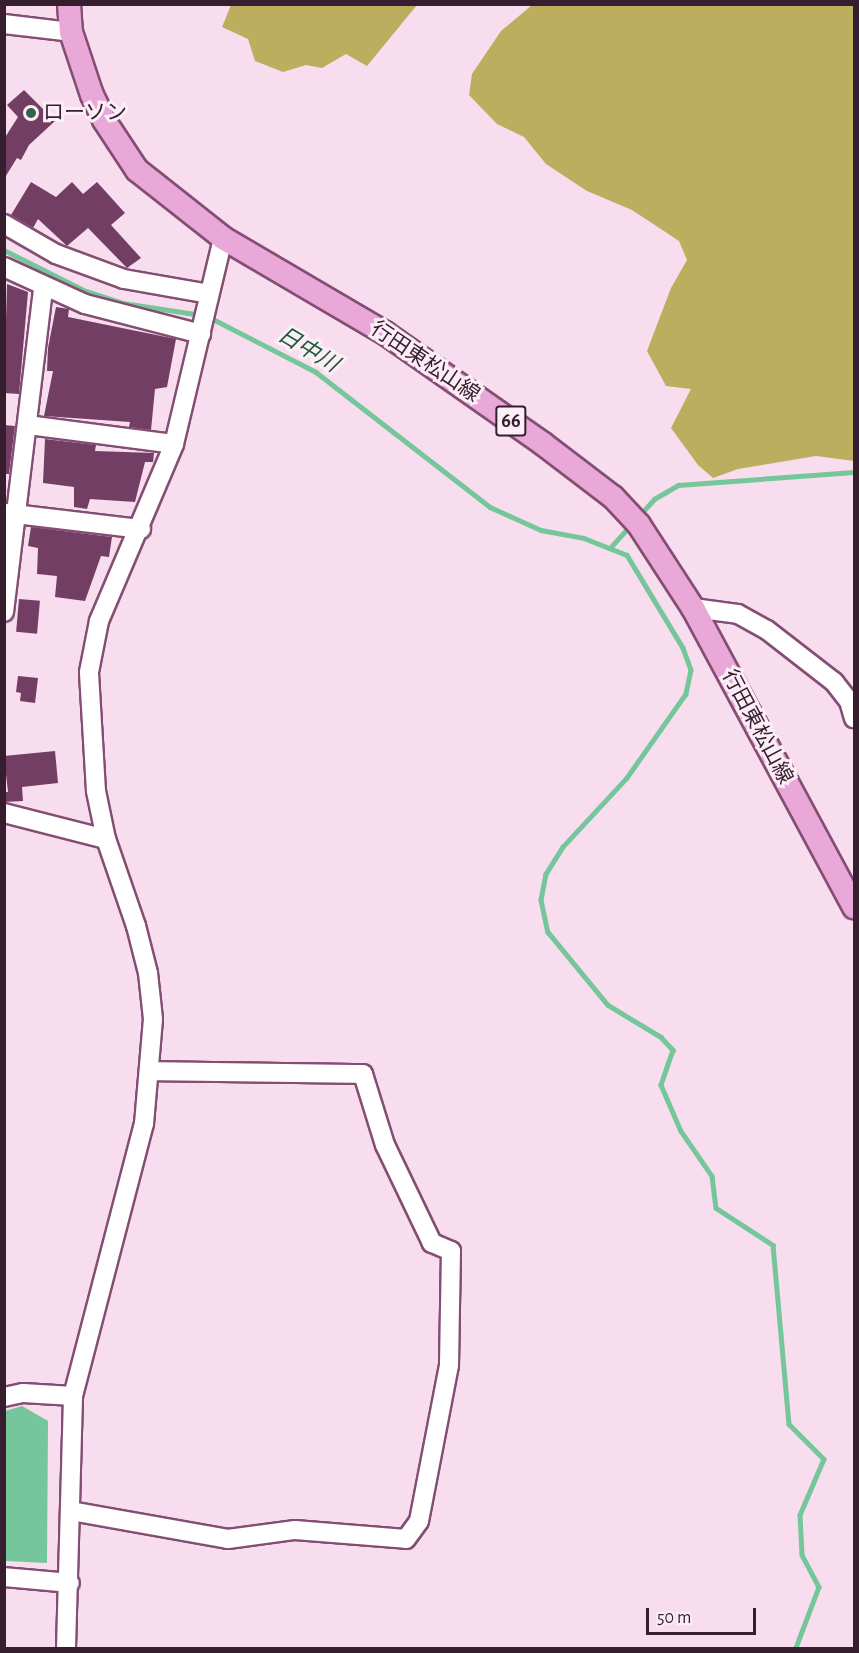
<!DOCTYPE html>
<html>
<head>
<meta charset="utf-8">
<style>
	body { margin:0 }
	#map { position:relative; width:859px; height:1653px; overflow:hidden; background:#f7ddee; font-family:"Alegreya Sans","Noto Sans JP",sans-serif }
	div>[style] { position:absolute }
	.forest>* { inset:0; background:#bcae5e }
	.water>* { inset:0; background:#75c69a }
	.stream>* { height:4.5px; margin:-2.25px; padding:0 2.25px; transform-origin:2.25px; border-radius:2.25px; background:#75c69a }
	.building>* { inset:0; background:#733e64; transform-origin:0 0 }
	.roads { filter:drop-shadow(2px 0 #844e74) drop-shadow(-2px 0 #844e74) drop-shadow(0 2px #844e74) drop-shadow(0 -2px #844e74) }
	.minor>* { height:18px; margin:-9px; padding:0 9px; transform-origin:9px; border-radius:9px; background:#fff }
	.major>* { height:22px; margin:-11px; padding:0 11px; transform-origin:11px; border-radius:11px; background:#e9a8d7 }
	.dots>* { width:16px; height:16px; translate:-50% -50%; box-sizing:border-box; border:3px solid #fceef7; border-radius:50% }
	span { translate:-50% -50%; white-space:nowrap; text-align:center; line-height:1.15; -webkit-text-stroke:6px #fceef7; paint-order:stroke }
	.shield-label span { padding:2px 4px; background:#fceef7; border:2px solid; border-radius:4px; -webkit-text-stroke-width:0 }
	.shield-label { font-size:20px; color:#361e2f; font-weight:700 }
	.poi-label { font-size:21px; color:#361e2f }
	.left { translate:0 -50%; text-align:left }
	.street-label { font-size:21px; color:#361e2f }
	.water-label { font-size:22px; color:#1d5a3d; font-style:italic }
	.frame { position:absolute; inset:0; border:6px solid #361e2f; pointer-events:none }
	.scale { position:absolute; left:646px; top:1608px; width:110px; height:27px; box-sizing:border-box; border:3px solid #361e2f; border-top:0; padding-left:8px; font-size:18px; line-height:21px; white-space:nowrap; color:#361e2f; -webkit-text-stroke:4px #fceef7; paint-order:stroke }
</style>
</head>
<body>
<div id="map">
	<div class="forest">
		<i style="clip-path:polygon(231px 5px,231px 4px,417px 5px,367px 66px,346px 54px,322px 68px,306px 65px,283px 72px,255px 61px,248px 39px,222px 27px)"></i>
		<i style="clip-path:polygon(532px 5px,854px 5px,854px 461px,816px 456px,738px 469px,713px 478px,698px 465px,671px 428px,691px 389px,666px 386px,647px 351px,671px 288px,687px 260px,679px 241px,632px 210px,587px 191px,546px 164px,524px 137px,497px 124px,469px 95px,472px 74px,501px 31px)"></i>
	</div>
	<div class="water">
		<i style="clip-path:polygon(22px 1406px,48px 1421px,47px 1563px,5px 1561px,5px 1411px)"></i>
	</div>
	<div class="stream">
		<i style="left:4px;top:250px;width:92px;rotate:26.6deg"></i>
		<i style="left:86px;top:291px;width:39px;rotate:18deg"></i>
		<i style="left:123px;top:303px;width:79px;rotate:8.7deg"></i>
		<i style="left:209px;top:317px;width:120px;rotate:27.2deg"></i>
		<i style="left:316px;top:372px;width:220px;rotate:37.8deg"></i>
		<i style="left:490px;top:507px;width:56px;rotate:24.3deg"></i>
		<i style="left:541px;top:530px;width:44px;rotate:10.5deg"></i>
		<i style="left:584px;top:538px;width:46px;rotate:21.6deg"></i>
		<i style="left:627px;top:555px;width:109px;rotate:58.9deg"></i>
		<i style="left:683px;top:648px;width:23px;rotate:70deg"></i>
		<i style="left:691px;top:670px;width:25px;rotate:102deg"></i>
		<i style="left:686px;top:694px;width:103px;rotate:125.1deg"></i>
		<i style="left:627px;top:778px;width:94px;rotate:132.8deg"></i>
		<i style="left:563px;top:847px;width:32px;rotate:122deg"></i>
		<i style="left:546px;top:874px;width:26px;rotate:101deg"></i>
		<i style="left:541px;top:900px;width:33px;rotate:78deg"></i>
		<i style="left:548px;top:932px;width:94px;rotate:50.6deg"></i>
		<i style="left:608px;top:1005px;width:62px;rotate:31.1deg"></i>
		<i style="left:661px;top:1037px;width:18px;rotate:47deg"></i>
		<i style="left:673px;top:1050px;width:37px;rotate:109deg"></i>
		<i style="left:661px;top:1085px;width:50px;rotate:66.5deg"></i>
		<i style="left:681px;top:1131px;width:55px;rotate:55.4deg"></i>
		<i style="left:712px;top:1176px;width:32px;rotate:83deg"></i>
		<i style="left:716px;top:1208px;width:68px;rotate:33deg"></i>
		<i style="left:773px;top:1245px;width:180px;rotate:84.9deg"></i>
		<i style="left:789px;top:1424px;width:49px;rotate:45deg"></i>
		<i style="left:824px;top:1459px;width:61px;rotate:113.2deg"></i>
		<i style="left:800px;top:1515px;width:40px;rotate:87.1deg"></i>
		<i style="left:802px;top:1555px;width:36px;rotate:62deg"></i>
		<i style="left:819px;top:1587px;width:65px;rotate:110.7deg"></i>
		<i style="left:638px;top:517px;width:24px;rotate:-48deg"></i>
		<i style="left:654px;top:499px;width:28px;rotate:-30deg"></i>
		<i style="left:678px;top:485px;width:176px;rotate:-4.2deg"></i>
		<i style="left:610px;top:548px;width:31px;rotate:-48deg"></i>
	</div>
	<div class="building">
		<i style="clip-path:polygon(24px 90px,55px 121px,29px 145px,21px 160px,17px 158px,4px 179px,4px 139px,18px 117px,7px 105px)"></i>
		<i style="clip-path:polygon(31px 182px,56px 197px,72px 182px,83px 194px,97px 182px,125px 213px,111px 225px,141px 258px,127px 268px,88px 228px,67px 246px,38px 219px,33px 228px,11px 215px)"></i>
		<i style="clip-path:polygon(7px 284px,28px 292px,19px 394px,4px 393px)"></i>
		<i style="clip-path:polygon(56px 307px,69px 309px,68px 317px,176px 339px,167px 387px,155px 389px,151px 430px,129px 427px,130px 422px,44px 416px,53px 371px,47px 371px,48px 348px)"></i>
		<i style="clip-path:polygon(4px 425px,15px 426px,9px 474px,4px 474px)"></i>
		<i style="clip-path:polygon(45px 439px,96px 445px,95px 451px,154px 453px,153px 462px,145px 462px,135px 502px,90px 499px,87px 509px,74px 507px,74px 487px,43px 483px)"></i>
		<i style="clip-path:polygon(31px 527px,112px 537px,109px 557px,101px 556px,85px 601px,55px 597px,57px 576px,37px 574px,38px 548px,28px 546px)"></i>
		<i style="left:19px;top:599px;width:21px;height:33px;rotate:5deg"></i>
		<i style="clip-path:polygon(18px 676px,38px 678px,35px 703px,20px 701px,21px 693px,16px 692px)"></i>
		<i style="clip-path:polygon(55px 751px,58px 783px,22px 787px,23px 801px,4px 802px,4px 792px,8px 792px,4px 756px)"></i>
	</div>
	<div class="roads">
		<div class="minor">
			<i style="left:4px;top:24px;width:67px;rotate:6.8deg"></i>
			<i style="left:4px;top:224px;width:60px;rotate:30deg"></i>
			<i style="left:56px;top:254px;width:72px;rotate:20.2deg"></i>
			<i style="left:124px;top:279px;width:86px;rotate:10deg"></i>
			<i style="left:4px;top:267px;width:89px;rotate:24.6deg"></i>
			<i style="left:85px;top:304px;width:120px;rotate:14.5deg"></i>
			<i style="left:28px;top:425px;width:147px;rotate:7.4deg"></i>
			<i style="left:6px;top:513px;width:136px;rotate:6.8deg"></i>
			<i style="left:693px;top:608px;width:45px;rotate:7.6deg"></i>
			<i style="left:738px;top:614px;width:33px;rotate:29deg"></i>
			<i style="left:767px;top:630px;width:85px;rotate:37.8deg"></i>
			<i style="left:834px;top:682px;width:24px;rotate:52deg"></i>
			<i style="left:849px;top:701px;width:18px;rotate:74deg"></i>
			<i style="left:4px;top:612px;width:326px;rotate:-83.1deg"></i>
			<i style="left:4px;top:813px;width:105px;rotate:14.3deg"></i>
			<i style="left:4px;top:1397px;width:19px;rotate:-12deg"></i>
			<i style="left:23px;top:1393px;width:50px;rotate:3.4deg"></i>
			<i style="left:71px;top:1511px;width:159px;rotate:10.1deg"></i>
			<i style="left:228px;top:1539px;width:68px;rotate:-7.7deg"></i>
			<i style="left:295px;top:1530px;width:111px;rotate:4.6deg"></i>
			<i style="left:406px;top:1539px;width:22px;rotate:-54deg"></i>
			<i style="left:419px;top:1521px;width:159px;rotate:-79.1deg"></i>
			<i style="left:449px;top:1365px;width:114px;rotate:-89deg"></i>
			<i style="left:451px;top:1251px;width:21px;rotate:-157deg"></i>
			<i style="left:432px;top:1243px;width:109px;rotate:-115.6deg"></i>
			<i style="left:385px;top:1145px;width:74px;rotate:-107.2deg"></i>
			<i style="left:363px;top:1074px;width:212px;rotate:-179.2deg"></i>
			<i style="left:4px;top:1577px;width:66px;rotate:5.2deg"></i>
			<i style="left:66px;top:1648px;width:252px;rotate:-88.4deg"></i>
			<i style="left:73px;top:1396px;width:281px;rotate:-75.4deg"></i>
			<i style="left:144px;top:1124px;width:105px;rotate:-85.1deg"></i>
			<i style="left:153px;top:1019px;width:46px;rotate:-96.2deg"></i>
			<i style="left:148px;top:973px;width:49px;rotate:-104.3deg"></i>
			<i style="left:136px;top:926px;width:92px;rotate:-109deg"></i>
			<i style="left:106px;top:839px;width:49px;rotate:-101.8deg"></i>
			<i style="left:96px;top:791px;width:119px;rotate:-93.4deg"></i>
			<i style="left:89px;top:672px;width:52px;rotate:-78.9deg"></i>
			<i style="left:99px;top:621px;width:192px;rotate:-67deg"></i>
			<i style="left:174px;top:444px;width:212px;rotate:-76.6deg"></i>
		</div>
		<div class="major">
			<i style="left:69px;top:4px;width:28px;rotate:86deg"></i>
			<i style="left:71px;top:32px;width:66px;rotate:71.6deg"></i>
			<i style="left:92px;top:95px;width:28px;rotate:64deg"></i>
			<i style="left:104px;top:120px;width:60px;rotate:56.6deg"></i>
			<i style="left:137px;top:170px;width:110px;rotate:38.3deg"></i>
			<i style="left:223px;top:238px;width:188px;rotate:30.4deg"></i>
			<i style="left:385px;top:333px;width:192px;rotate:35deg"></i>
			<i style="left:542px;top:443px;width:89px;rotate:37.3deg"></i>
			<i style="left:613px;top:497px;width:38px;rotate:47deg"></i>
			<i style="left:639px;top:525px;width:99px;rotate:57deg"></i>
			<i style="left:693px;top:608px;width:340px;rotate:61.7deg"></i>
		</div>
	</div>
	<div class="dots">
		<i style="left:31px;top:113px;background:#306449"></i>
	</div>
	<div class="shield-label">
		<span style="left:511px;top:421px">66</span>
	</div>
	<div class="poi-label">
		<span class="left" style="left:43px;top:113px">ローソン</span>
	</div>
	<div class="street-label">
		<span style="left:425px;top:362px;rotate:34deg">行田東松山線</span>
		<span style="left:757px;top:727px;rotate:62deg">行田東松山線</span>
	</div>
	<div class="water-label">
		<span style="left:308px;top:350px;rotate:31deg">日中川</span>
	</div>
	<div class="frame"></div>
	<div class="scale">50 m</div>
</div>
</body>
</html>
